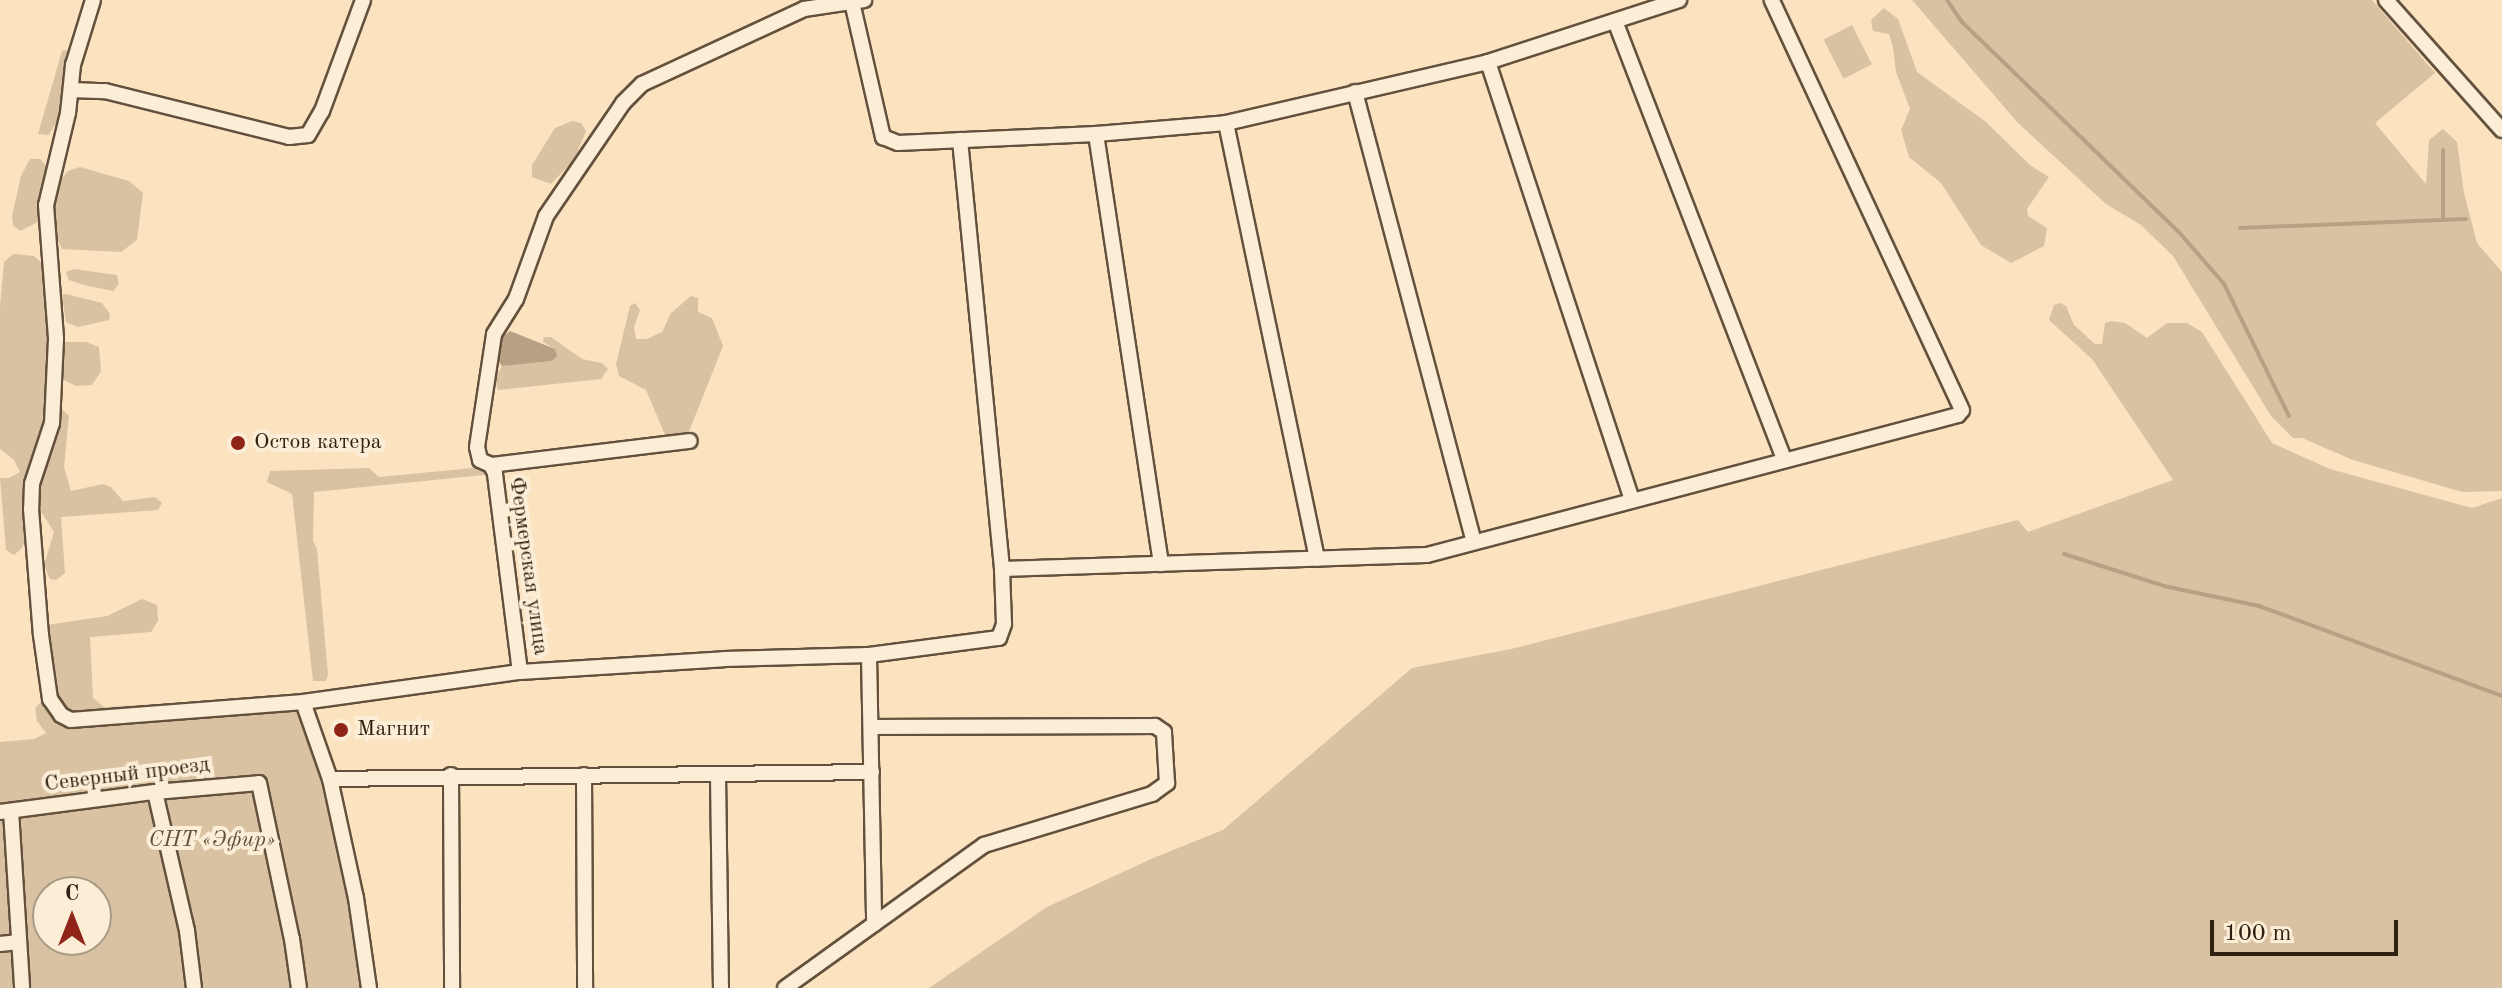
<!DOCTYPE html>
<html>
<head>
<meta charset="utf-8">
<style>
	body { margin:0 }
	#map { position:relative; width:2502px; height:988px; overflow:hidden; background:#fbe3c0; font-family:"Old Standard TT",serif }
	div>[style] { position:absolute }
	.green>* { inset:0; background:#d8c2a2; transform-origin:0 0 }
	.water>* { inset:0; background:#b6a184 }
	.stream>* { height:4px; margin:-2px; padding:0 2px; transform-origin:2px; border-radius:2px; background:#b6a184 }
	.roads { filter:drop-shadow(2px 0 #63513d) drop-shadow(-2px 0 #63513d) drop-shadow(0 2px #63513d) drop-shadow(0 -2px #63513d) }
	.street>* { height:14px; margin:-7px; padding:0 7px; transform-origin:7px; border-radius:7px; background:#fcedd6 }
	.dots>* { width:22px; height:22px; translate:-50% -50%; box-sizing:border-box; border:4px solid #fcedd6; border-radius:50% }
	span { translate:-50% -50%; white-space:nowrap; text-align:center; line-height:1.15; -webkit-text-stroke:8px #fcedd6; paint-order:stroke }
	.poi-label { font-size:22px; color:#302011 }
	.left { translate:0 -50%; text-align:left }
	.street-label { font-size:22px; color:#302011 }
	.park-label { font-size:22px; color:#62513c; font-style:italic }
	.north { position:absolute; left:32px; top:876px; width:80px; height:80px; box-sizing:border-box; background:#fcedd6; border:2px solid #aa9b87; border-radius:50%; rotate:0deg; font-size:22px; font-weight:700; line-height:32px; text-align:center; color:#302011 }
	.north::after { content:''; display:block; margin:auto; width:28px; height:36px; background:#8f2418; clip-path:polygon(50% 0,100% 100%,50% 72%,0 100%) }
	.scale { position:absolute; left:2210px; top:920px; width:188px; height:36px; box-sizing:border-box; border:4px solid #302011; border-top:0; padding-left:10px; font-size:24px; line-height:28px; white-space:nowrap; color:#302011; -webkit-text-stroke:6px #fcedd6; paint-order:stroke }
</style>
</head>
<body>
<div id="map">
	<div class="green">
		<i style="clip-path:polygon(1912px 0,2372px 0,2435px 73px,2375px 123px,2426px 184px,2429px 140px,2443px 129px,2457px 142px,2464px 193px,2477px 243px,2502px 272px,2502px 491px,2462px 492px,2353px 460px,2302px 438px,2293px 438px,2271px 416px,2173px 256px,2141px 225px,2106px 204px,2018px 123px)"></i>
		<i style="clip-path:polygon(1884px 8px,1898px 19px,1917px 72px,1986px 122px,2031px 166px,2049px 177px,2027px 209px,2028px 216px,2047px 228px,2044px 246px,2011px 263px,1981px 245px,1941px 183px,1909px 157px,1901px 130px,1910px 109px,1896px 72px,1893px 47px,1889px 34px,1873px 31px,1871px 20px)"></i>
		<i style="left:1852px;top:25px;width:44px;height:32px;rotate:63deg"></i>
		<i style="clip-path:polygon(67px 50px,61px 114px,49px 135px,38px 134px,62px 51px)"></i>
		<i style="clip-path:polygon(572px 121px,581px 123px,586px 131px,574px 160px,551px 184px,532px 177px,532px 165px,555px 128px)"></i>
		<i style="clip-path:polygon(30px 159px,40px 159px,50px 170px,38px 222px,20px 231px,13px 225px,12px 216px,21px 176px)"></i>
		<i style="clip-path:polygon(80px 167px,129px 181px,143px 193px,137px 240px,121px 252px,62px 249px,57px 239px,54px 201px,59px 182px,68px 171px)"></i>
		<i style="clip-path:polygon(13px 254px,34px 256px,45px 266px,49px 301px,48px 395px,69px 416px,64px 467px,71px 491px,103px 484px,111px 487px,123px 501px,155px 497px,162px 503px,158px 510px,61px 517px,65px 573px,56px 580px,50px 579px,44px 565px,54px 532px,42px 513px,25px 514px,27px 534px,22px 548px,14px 555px,6px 550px,0 478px,9px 478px,20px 472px,14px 460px,0 449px,0 306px,4px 262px)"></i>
		<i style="clip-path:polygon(74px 269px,117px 275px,119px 284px,113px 291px,84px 285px,69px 280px,66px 272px)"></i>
		<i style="clip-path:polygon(66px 294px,102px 303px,110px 314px,109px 320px,78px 327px,66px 322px,62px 295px)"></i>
		<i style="clip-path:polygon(691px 296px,698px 298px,698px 312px,712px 318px,723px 346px,688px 434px,666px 437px,646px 390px,619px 376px,616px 364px,630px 306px,635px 303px,640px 310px,634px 327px,636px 339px,647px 339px,662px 332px,671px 313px)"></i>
		<i style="clip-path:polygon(2060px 303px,2066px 306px,2074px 325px,2095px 344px,2102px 344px,2105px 323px,2111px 321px,2125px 323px,2147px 338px,2167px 323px,2187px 323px,2202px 332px,2272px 443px,2330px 469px,2472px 508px,2502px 498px,2502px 988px,929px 988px,1047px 907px,1151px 859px,1223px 830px,1412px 668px,1511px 649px,2018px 520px,2028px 532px,2173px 480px,2092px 359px,2049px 320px,2054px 305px)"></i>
		<i style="clip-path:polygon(544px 337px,551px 337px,582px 359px,602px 363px,608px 369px,601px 379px,498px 390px,495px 379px,502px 366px,552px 361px,555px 349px,543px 342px)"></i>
		<i style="clip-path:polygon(65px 342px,86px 342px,99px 347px,101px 371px,92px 385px,76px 386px,62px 379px)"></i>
		<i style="clip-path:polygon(483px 467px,488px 470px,484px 475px,314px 492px,313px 541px,317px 549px,328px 675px,326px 681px,313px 681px,292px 494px,267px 482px,270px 471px,369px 468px,379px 477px)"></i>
		<i style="clip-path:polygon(142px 599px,157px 605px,158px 621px,151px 632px,90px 637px,93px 698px,104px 707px,285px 697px,69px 716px,52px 695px,42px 633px,47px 625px,107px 616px)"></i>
		<i style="clip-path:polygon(evenodd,42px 701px,52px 705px,63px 721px,303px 702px,327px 778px,369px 988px,0 988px,0 742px,34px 739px,46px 733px,37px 721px,35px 708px,42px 701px,48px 892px,96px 892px,96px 940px,48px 940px,48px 892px)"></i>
	</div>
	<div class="water">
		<i style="clip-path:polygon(510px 331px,555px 349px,557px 356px,552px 361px,502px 366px,497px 360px,502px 337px)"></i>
	</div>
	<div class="stream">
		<i style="left:1947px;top:0;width:27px;rotate:56deg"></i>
		<i style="left:1962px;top:22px;width:301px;rotate:44.1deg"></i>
		<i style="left:2178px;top:231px;width:70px;rotate:49deg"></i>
		<i style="left:2224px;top:284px;width:147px;rotate:63.8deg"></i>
		<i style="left:2443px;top:219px;width:69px;rotate:-90deg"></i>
		<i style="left:2240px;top:228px;width:226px;rotate:-2.3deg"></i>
		<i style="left:2064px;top:554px;width:105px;rotate:17.7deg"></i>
		<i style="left:2164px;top:586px;width:97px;rotate:11.9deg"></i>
		<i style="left:2259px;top:606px;width:259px;rotate:20.3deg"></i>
	</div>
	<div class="roads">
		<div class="street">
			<i style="left:93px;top:0;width:68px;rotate:107.1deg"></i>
			<i style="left:73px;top:65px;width:48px;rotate:95.9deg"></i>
			<i style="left:68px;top:113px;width:95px;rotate:103.4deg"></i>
			<i style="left:46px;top:205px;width:134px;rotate:85.7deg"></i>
			<i style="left:56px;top:339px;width:84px;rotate:92.7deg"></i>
			<i style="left:52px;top:423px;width:64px;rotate:108.2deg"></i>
			<i style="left:32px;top:484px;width:25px;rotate:92deg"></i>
			<i style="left:31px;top:509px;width:126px;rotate:85.5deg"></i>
			<i style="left:41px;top:635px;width:65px;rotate:82deg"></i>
			<i style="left:50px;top:699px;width:19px;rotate:55deg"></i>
			<i style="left:61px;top:715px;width:11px;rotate:27deg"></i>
			<i style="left:71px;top:720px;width:233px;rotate:-4.4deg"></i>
			<i style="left:303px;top:702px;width:82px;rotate:70.7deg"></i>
			<i style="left:330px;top:779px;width:122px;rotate:77.7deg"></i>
			<i style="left:356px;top:898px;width:91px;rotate:81.8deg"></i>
			<i style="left:2386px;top:0;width:174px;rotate:48.3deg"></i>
			<i style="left:852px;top:2px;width:139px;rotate:77.1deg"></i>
			<i style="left:883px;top:137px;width:16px;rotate:22deg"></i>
			<i style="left:898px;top:143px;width:198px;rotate:-2.6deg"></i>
			<i style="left:1096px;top:134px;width:130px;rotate:-4.8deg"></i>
			<i style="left:1226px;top:123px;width:269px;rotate:-13.1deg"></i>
			<i style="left:1488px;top:62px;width:201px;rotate:-18deg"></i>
			<i style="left:1615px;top:21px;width:469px;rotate:68.9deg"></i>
			<i style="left:1488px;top:62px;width:459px;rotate:71.8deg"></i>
			<i style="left:71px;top:90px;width:34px;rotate:2deg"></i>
			<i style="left:105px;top:91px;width:190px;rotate:14deg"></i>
			<i style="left:289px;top:137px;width:19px;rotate:-6deg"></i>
			<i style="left:308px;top:135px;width:28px;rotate:-60deg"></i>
			<i style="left:322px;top:111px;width:118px;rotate:-69.7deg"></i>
			<i style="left:1355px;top:92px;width:465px;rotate:75.2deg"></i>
			<i style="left:1226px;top:123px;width:445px;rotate:78.2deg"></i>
			<i style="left:1096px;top:134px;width:435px;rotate:81.4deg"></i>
			<i style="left:960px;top:140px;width:431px;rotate:84.4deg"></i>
			<i style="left:1002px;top:569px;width:425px;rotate:-1.9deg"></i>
			<i style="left:1427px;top:555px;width:549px;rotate:-14.77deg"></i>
			<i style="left:1958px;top:415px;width:6px;rotate:-51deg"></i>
			<i style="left:1962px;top:410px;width:452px;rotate:-114.9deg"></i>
			<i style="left:491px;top:465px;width:200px;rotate:-6.9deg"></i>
			<i style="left:869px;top:655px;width:269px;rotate:88.9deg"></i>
			<i style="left:520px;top:672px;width:201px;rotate:-97.2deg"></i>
			<i style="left:495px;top:473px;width:9px;rotate:-117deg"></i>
			<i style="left:491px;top:465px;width:12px;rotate:-156deg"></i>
			<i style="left:480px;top:460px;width:13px;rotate:-103deg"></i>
			<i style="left:477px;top:447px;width:114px;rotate:-81.4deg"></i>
			<i style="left:494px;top:334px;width:41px;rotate:-57.8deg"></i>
			<i style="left:516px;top:299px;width:88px;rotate:-70.1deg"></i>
			<i style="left:546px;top:216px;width:137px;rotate:-55.7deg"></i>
			<i style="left:623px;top:103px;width:27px;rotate:-45deg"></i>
			<i style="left:642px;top:84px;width:179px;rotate:-24.8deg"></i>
			<i style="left:804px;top:9px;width:61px;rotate:-8.5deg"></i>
			<i style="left:303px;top:702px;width:219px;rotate:-7.9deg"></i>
			<i style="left:520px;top:672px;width:204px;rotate:-3.6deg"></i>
			<i style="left:724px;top:659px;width:145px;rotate:-1.6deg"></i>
			<i style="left:869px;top:655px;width:131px;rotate:-7.5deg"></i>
			<i style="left:999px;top:638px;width:15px;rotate:-70deg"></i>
			<i style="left:1004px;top:624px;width:55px;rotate:-92.1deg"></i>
			<i style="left:451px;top:775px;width:213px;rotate:89.7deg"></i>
			<i style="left:584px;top:775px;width:213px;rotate:89.7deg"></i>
			<i style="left:718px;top:775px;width:213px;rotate:89.2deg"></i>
			<i style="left:330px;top:779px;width:542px;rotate:-0.74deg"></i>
			<i style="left:155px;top:792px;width:143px;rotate:77deg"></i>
			<i style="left:187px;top:931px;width:57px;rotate:83deg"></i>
			<i style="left:11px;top:811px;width:177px;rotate:86.4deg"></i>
			<i style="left:0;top:812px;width:156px;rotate:-7.4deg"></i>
			<i style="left:155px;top:792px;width:104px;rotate:-4.9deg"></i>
			<i style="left:259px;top:783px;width:159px;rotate:78.1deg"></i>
			<i style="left:292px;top:939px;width:49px;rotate:81.9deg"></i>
			<i style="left:0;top:944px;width:19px;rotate:-6deg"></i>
			<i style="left:785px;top:988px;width:245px;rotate:-35.7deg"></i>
			<i style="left:984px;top:845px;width:176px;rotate:-16.9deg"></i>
			<i style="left:1152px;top:794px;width:19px;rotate:-36deg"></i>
			<i style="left:1167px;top:783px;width:51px;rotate:-93.4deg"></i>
			<i style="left:1164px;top:732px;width:11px;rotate:-146deg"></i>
			<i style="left:1155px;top:726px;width:282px;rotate:179.8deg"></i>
		</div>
	</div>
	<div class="dots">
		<i style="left:238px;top:443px;background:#8f2418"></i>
		<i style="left:341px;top:730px;background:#8f2418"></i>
	</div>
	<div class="poi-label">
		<span class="left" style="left:254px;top:443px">Остов катера</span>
		<span class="left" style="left:357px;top:730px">Магнит</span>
	</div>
	<div class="street-label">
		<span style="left:528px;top:566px;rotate:82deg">Фермерская улица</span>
		<span style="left:127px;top:775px;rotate:-7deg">Северный проезд</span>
	</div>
	<div class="park-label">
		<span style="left:212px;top:841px">СНТ «Эфир»</span>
	</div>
	<div class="north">С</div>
	<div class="scale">100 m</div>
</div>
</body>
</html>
